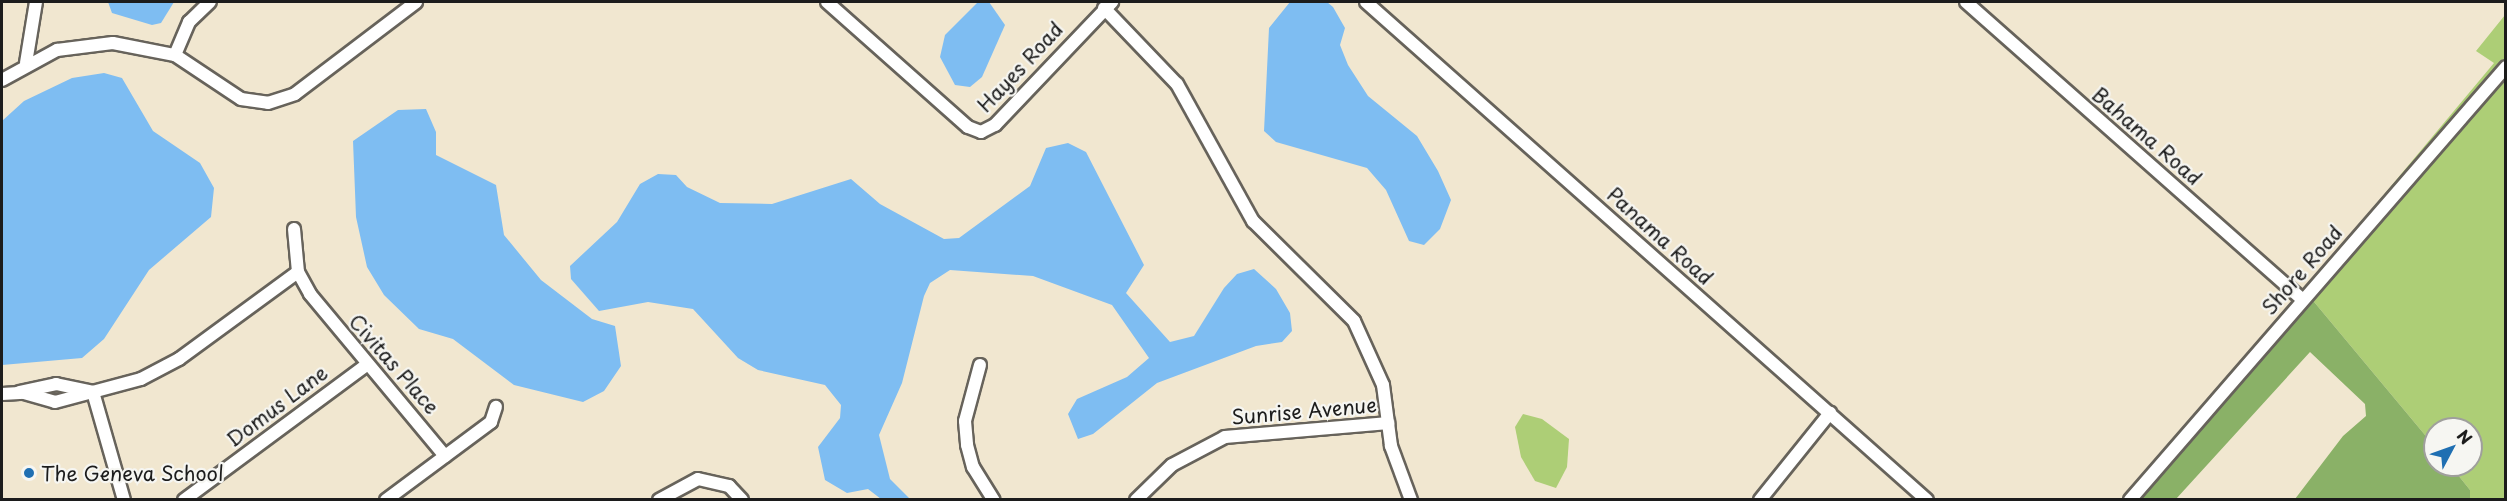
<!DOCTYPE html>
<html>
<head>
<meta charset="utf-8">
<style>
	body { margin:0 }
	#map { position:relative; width:2507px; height:501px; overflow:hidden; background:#f1e7d0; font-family:"Playpen Sans",sans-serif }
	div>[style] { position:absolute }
	.green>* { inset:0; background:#adce76 }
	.forest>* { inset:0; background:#8ab167 }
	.water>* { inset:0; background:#7ebdf2 }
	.roads { filter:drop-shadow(2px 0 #67635b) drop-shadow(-2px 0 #67635b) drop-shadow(0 2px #67635b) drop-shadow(0 -2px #67635b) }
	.minor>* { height:12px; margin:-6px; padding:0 6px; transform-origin:6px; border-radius:6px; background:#fff }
	.dots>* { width:16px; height:16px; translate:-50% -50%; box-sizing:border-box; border:3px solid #f6f6f2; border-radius:50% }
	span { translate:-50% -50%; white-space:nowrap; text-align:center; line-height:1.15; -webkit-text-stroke:4.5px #f6f6f2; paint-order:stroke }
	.street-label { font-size:20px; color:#1c1c1c }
	.poi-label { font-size:20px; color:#1c1c1c }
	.left { translate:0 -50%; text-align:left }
	.frame { position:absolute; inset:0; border:3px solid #1c1c1c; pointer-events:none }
	.north { position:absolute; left:2423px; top:417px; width:60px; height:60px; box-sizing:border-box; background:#f6f6f2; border:2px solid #9f9f9c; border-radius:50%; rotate:49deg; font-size:16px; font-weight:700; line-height:24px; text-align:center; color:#1c1c1c }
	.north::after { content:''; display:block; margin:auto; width:21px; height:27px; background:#1f6fb2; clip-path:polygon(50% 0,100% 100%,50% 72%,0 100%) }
</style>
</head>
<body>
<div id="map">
	<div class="green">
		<i style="clip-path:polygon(2505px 15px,2505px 60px,2305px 289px,2494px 63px,2476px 51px)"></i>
		<i style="clip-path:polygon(2505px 74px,2505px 499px,2470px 499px,2470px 490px,2450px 465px,2471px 465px,2471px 429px,2435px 429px,2435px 447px,2310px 297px)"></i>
		<i style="clip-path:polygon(1523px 414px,1542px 419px,1569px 439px,1567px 467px,1556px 488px,1535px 481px,1521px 457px,1515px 427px)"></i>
	</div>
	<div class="forest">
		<i style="clip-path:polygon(2310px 297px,2435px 447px,2435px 465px,2450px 465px,2470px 490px,2470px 499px,2295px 499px,2343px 436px,2366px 416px,2365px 404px,2310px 352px,2176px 499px,2136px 500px)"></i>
	</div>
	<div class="water">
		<i style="clip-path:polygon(108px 2px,174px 2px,161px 23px,152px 25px,112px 13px)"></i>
		<i style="clip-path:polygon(978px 2px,989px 2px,1005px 25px,982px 77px,970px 87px,955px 85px,940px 57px,945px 35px)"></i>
		<i style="clip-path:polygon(1290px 2px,1327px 2px,1333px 7px,1345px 28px,1340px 45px,1348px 65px,1368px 96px,1417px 136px,1438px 171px,1451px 200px,1440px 229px,1424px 245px,1409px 241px,1386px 190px,1367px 168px,1276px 142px,1264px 131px,1269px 28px)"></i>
		<i style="clip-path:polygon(104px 73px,122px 78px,153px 131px,200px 163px,214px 188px,211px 217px,149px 270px,104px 339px,82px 358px,2px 365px,2px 121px,24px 101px,72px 78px)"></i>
		<i style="clip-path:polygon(426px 109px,436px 132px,436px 155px,496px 185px,504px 235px,541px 280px,592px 319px,615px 326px,621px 366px,604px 391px,583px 402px,514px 385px,453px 339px,419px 329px,384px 295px,367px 267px,356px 217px,353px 141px,398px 110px)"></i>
		<i style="clip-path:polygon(1068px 143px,1086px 152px,1144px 265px,1126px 293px,1170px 342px,1194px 336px,1224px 288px,1237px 274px,1254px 269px,1276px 289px,1290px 313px,1292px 331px,1282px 342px,1256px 346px,1157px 383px,1093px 434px,1078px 439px,1068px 414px,1077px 399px,1127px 377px,1149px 358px,1112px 305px,1033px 276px,950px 270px,930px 283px,924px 296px,902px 383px,879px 435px,890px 479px,910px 499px,881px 499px,868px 489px,847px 493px,825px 480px,818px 447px,840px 418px,841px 405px,825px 385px,758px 370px,738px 358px,693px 309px,648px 302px,599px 311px,571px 279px,570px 266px,617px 222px,640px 184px,658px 174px,676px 175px,687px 187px,720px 203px,772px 204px,851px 179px,880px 204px,944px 239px,959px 238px,1030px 186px,1046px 148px)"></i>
	</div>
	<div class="roads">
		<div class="minor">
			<i style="left:827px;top:2px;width:188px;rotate:41.6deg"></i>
			<i style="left:968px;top:127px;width:14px;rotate:21deg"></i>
			<i style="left:981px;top:132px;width:16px;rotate:-27deg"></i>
			<i style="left:995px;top:125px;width:170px;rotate:-46.4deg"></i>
			<i style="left:1366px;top:2px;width:750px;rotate:41.6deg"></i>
			<i style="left:1966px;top:2px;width:448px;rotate:41.5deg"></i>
			<i style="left:1104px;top:8px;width:105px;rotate:46.2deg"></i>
			<i style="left:1177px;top:84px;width:157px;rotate:61deg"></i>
			<i style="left:1253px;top:221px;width:142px;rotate:44.7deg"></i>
			<i style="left:1354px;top:321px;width:70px;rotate:65.6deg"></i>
			<i style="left:1383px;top:385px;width:62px;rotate:82.5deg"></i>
			<i style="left:1391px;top:446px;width:58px;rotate:69.7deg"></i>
			<i style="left:175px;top:55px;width:36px;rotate:-67deg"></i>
			<i style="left:189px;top:22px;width:29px;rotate:-44deg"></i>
			<i style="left:26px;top:63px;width:62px;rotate:-80.7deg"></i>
			<i style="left:2px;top:80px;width:63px;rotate:-28.6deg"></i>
			<i style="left:57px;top:50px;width:56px;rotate:-7.1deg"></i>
			<i style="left:113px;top:43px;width:63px;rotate:11deg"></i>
			<i style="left:175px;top:55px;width:79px;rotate:33.7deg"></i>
			<i style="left:241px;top:99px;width:27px;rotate:8deg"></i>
			<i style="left:268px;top:103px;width:28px;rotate:-18deg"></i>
			<i style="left:295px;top:94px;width:152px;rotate:-37.2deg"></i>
			<i style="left:294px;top:229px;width:43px;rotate:84.7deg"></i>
			<i style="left:298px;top:272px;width:25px;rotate:61deg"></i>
			<i style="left:310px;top:294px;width:211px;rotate:50.2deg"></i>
			<i style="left:980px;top:365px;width:58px;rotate:105deg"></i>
			<i style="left:965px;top:421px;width:24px;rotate:85deg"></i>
			<i style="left:967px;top:445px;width:23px;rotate:75deg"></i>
			<i style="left:973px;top:467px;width:39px;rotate:58deg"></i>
			<i style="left:19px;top:392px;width:38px;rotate:-12deg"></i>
			<i style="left:56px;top:384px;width:38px;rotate:12deg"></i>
			<i style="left:93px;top:392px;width:112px;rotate:74deg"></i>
			<i style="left:2px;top:394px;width:22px;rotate:-3deg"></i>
			<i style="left:24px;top:393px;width:32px;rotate:16deg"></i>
			<i style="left:55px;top:402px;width:89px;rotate:-15deg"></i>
			<i style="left:141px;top:379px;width:43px;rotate:-27.8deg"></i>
			<i style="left:179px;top:359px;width:147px;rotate:-36.2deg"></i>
			<i style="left:184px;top:500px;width:225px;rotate:-36.5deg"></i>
			<i style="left:386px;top:500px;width:131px;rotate:-36.6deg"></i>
			<i style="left:491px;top:422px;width:16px;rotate:-72deg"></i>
			<i style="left:659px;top:500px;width:44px;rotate:-28.3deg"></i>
			<i style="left:698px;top:479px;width:32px;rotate:13deg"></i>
			<i style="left:729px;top:486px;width:19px;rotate:47deg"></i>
			<i style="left:1136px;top:500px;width:50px;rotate:-44.2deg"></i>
			<i style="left:1172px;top:465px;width:60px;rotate:-27.8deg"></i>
			<i style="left:1225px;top:437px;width:164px;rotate:-4.9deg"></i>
			<i style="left:1760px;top:500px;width:112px;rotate:-51.2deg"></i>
			<i style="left:2130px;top:500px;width:573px;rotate:-49.03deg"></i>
		</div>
	</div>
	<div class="dots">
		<i style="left:29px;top:473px;background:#1f6fb2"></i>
	</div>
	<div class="street-label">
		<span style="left:1020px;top:67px;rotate:-47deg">Hayes Road</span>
		<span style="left:2147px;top:136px;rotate:41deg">Bahama Road</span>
		<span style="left:1660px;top:236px;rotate:42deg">Panama Road</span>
		<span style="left:2302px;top:270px;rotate:-49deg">Shore Road</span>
		<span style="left:394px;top:364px;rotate:49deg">Civitas Place</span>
		<span style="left:277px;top:406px;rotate:-37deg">Domus Lane</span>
		<span style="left:1304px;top:411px;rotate:-5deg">Sunrise Avenue</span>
	</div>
	<div class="poi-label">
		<span class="left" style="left:41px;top:473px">The Geneva School</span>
	</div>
	<div class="frame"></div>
	<div class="north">N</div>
</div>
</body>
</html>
